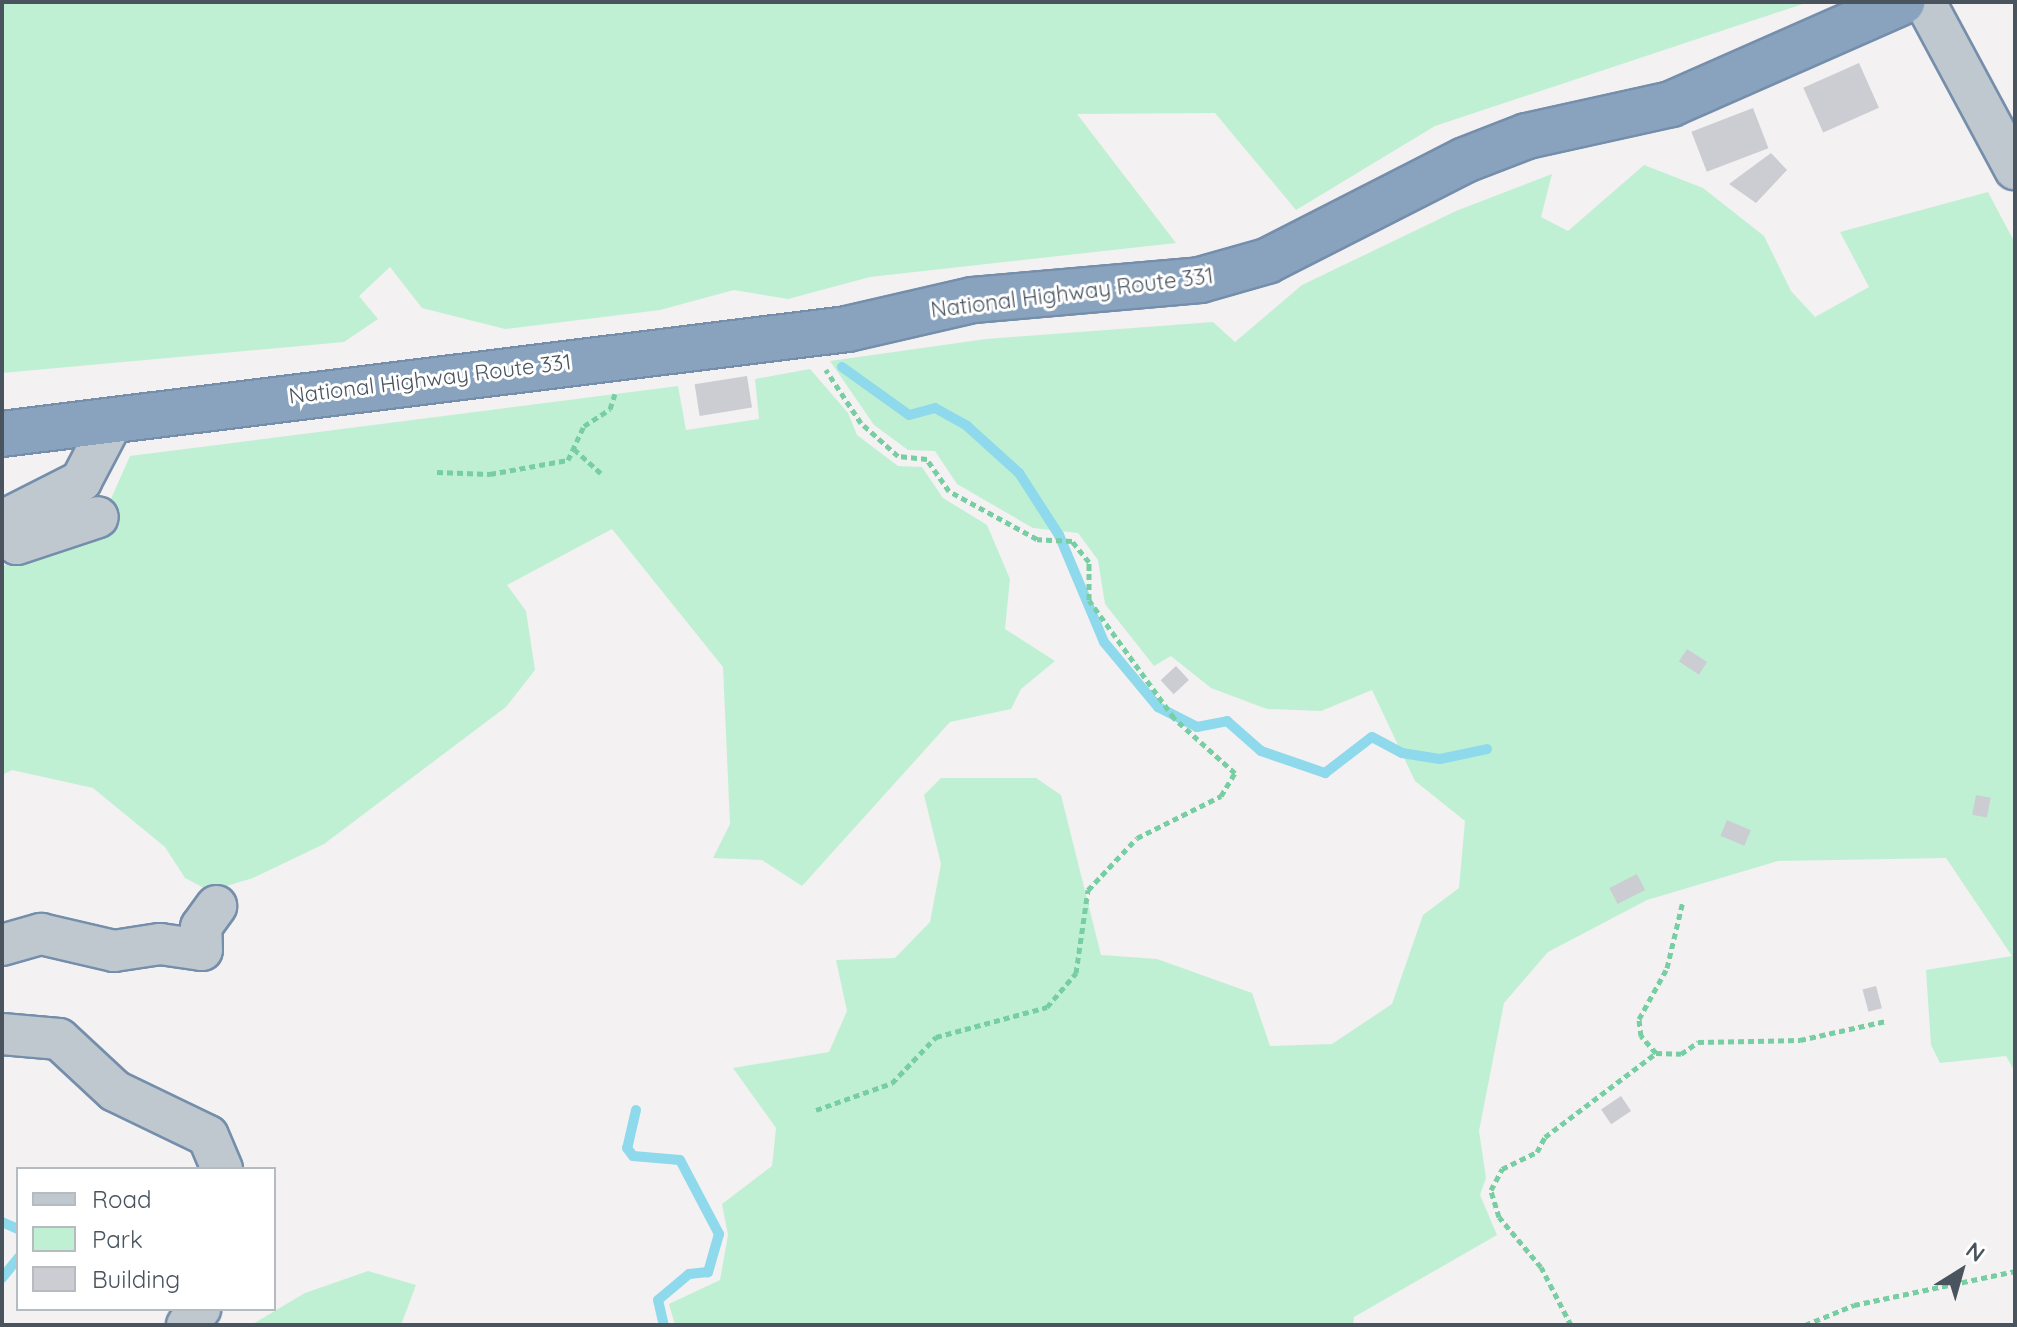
<!DOCTYPE html>
<html>
<head>
<meta charset="utf-8">
<style>
	body { margin:0 }
	#map { position:relative; width:2017px; height:1327px; overflow:hidden; background:#f3f1f1; font-family:Quicksand,sans-serif }
	div>[style] { position:absolute }
	.green>* { inset:0; background:#c0f0d3 }
	.stream>* { height:10px; margin:-5px; padding:0 5px; transform-origin:5px; border-radius:5px; background:#8ed9ec }
	.building>* { inset:0; background:#cbcdd3; transform-origin:0 0 }
	.path>* { height:5px; margin-top:-2.5px; transform-origin:0; background:repeating-linear-gradient(90deg,#78cea3 0 6px,transparent 0 10px) }
	.roads { filter:drop-shadow(2px 0 #748eab) drop-shadow(-2px 0 #748eab) drop-shadow(0 2px #748eab) drop-shadow(0 -2px #748eab) }
	.minor>* { height:40px; margin:-20px; padding:0 20px; transform-origin:20px; border-radius:20px; background:#bfc8cf }
	.highway>* { height:44px; margin:-22px; padding:0 22px; transform-origin:22px; border-radius:22px; background:#89a3bf }
	span { translate:-50% -50%; white-space:nowrap; text-align:center; line-height:1.15; -webkit-text-stroke:6px #fff; paint-order:stroke }
	.street-label { font-size:22px; color:#49545e }
	.frame { position:absolute; inset:0; border:4px solid #49545e; pointer-events:none }
	.legend { position:absolute; left:16px; top:1167px; width:260px; height:144px; box-sizing:border-box; background:#fff; border:2px solid #b6bbbf; margin:0; padding:10px 14px; list-style:none; font-size:24px; color:#49545e }
	.legend li { display:flex; align-items:center; gap:16px; height:40px }
	.legend b { width:40px; border:2px solid #b6bbbf }
	.north { position:absolute; left:1921px; top:1231px; width:80px; height:80px; -webkit-text-stroke:6px #fff; paint-order:stroke; rotate:37deg; font-size:22px; font-weight:700; line-height:32px; text-align:center; color:#49545e }
	.north::after { content:''; display:block; margin:auto; width:28px; height:36px; background:#49545e; clip-path:polygon(50% 0,100% 100%,50% 72%,0 100%) }
</style>
</head>
<body>
<div id="map">
	<div class="green">
		<i style="clip-path:polygon(2px 2px,1809px 2px,1435px 126px,1296px 210px,1215px 113px,1077px 114px,1176px 243px,870px 277px,788px 299px,734px 290px,660px 310px,505px 329px,422px 308px,390px 267px,359px 296px,378px 319px,344px 342px,2px 373px)"></i>
		<i style="clip-path:polygon(1644px 165px,1703px 188px,1764px 236px,1791px 291px,1815px 317px,1869px 287px,1840px 232px,1988px 192px,2015px 243px,2015px 1072px,2006px 1056px,1940px 1063px,1931px 1045px,1926px 970px,2012px 956px,1946px 858px,1778px 861px,1647px 900px,1548px 952px,1504px 1003px,1479px 1131px,1486px 1178px,1480px 1195px,1497px 1235px,1354px 1317px,1353px 1325px,675px 1325px,669px 1304px,720px 1280px,728px 1235px,722px 1204px,772px 1166px,776px 1128px,733px 1068px,829px 1052px,847px 1011px,836px 960px,895px 958px,930px 922px,941px 864px,924px 795px,941px 778px,1036px 778px,1061px 795px,1101px 955px,1157px 959px,1252px 993px,1270px 1046px,1332px 1044px,1392px 1004px,1423px 915px,1459px 888px,1465px 821px,1415px 781px,1372px 690px,1321px 711px,1267px 709px,1211px 688px,1171px 656px,1154px 666px,1105px 604px,1098px 560px,1078px 533px,1033px 528px,957px 484px,935px 451px,908px 450px,874px 425px,830px 361px,986px 339px,1213px 322px,1235px 342px,1302px 285px,1456px 211px,1552px 174px,1541px 217px,1568px 231px)"></i>
		<i style="clip-path:polygon(810px 369px,848px 413px,857px 435px,898px 466px,922px 467px,943px 498px,987px 525px,1010px 579px,1005px 629px,1055px 661px,1021px 689px,1011px 709px,950px 722px,802px 886px,762px 860px,713px 858px,730px 824px,723px 667px,612px 529px,507px 585px,526px 611px,535px 670px,506px 707px,324px 844px,253px 878px,210px 891px,185px 878px,165px 847px,93px 788px,12px 770px,2px 775px,2px 566px,108px 534px,110px 501px,130px 456px,678px 386px,686px 430px,759px 419px,755px 379px)"></i>
		<i style="clip-path:polygon(368px 1271px,416px 1285px,401px 1325px,251px 1325px,305px 1293px)"></i>
	</div>
	<div class="stream">
		<i style="left:842px;top:367px;width:82px;rotate:35.6deg"></i>
		<i style="left:909px;top:415px;width:27px;rotate:-15deg"></i>
		<i style="left:935px;top:408px;width:37px;rotate:29deg"></i>
		<i style="left:967px;top:426px;width:70px;rotate:42.1deg"></i>
		<i style="left:1019px;top:473px;width:74px;rotate:57.2deg"></i>
		<i style="left:1059px;top:535px;width:116px;rotate:67.2deg"></i>
		<i style="left:1104px;top:642px;width:85px;rotate:50.3deg"></i>
		<i style="left:1158px;top:707px;width:44px;rotate:27.1deg"></i>
		<i style="left:1197px;top:727px;width:31px;rotate:-11deg"></i>
		<i style="left:1227px;top:721px;width:45px;rotate:41.4deg"></i>
		<i style="left:1261px;top:751px;width:68px;rotate:19deg"></i>
		<i style="left:1325px;top:773px;width:59px;rotate:-37.5deg"></i>
		<i style="left:1372px;top:737px;width:34px;rotate:28deg"></i>
		<i style="left:1402px;top:753px;width:38px;rotate:9deg"></i>
		<i style="left:1440px;top:759px;width:48px;rotate:-12deg"></i>
		<i style="left:636px;top:1110px;width:39px;rotate:103deg"></i>
		<i style="left:627px;top:1148px;width:10px;rotate:53deg"></i>
		<i style="left:633px;top:1156px;width:47px;rotate:4.9deg"></i>
		<i style="left:680px;top:1160px;width:84px;rotate:62.2deg"></i>
		<i style="left:719px;top:1234px;width:40px;rotate:106deg"></i>
		<i style="left:708px;top:1272px;width:19px;rotate:174deg"></i>
		<i style="left:689px;top:1274px;width:40px;rotate:140deg"></i>
		<i style="left:658px;top:1300px;width:26px;rotate:77deg"></i>
		<i style="left:2px;top:1222px;width:17px;rotate:24deg"></i>
		<i style="left:2px;top:1278px;width:26px;rotate:-51deg"></i>
	</div>
	<div class="building">
		<i style="left:1859px;top:63px;width:49px;height:61px;rotate:66deg"></i>
		<i style="left:1753px;top:108px;width:43px;height:66px;rotate:69deg"></i>
		<i style="clip-path:polygon(1771px 153px,1787px 170px,1756px 203px,1729px 184px)"></i>
		<i style="left:747px;top:376px;width:32px;height:53px;rotate:81deg"></i>
		<i style="left:1687px;top:649px;width:24px;height:15px;rotate:33deg"></i>
		<i style="left:1176px;top:666px;width:19px;height:21px;rotate:47deg"></i>
		<i style="left:1976px;top:795px;width:15px;height:20px;rotate:11deg"></i>
		<i style="left:1727px;top:820px;width:26px;height:17px;rotate:23deg"></i>
		<i style="left:1637px;top:874px;width:18px;height:31px;rotate:63deg"></i>
		<i style="left:1876px;top:986px;width:23px;height:14px;rotate:75deg"></i>
		<i style="left:1621px;top:1096px;width:18px;height:24px;rotate:56deg"></i>
	</div>
	<div class="path">
		<i style="left:574px;top:449px;width:36px;rotate:42deg"></i>
		<i style="left:437px;top:472px;width:53px;rotate:2.2deg"></i>
		<i style="left:490px;top:474px;width:79px;rotate:-10.2deg"></i>
		<i style="left:568px;top:460px;width:38px;rotate:-65deg"></i>
		<i style="left:584px;top:426px;width:31px;rotate:-33deg"></i>
		<i style="left:610px;top:409px;width:16px;rotate:-72deg"></i>
		<i style="left:1656px;top:1053px;width:25px;rotate:2deg"></i>
		<i style="left:1681px;top:1054px;width:21px;rotate:-35deg"></i>
		<i style="left:1698px;top:1042px;width:102px;rotate:-1.1deg"></i>
		<i style="left:1800px;top:1040px;width:88px;rotate:-12.5deg"></i>
		<i style="left:816px;top:1110px;width:81px;rotate:-19.6deg"></i>
		<i style="left:892px;top:1083px;width:64px;rotate:-46.3deg"></i>
		<i style="left:936px;top:1037px;width:115px;rotate:-15.1deg"></i>
		<i style="left:1047px;top:1007px;width:45px;rotate:-49.5deg"></i>
		<i style="left:1076px;top:973px;width:84px;rotate:-81.8deg"></i>
		<i style="left:1088px;top:890px;width:71px;rotate:-46.7deg"></i>
		<i style="left:1137px;top:838px;width:94px;rotate:-26.6deg"></i>
		<i style="left:1221px;top:796px;width:27px;rotate:-59deg"></i>
		<i style="left:1235px;top:773px;width:82px;rotate:-138deg"></i>
		<i style="left:1174px;top:718px;width:145px;rotate:-125.8deg"></i>
		<i style="left:1089px;top:600px;width:38px;rotate:-90deg"></i>
		<i style="left:1089px;top:562px;width:27px;rotate:-129deg"></i>
		<i style="left:1072px;top:541px;width:35px;rotate:-177deg"></i>
		<i style="left:1037px;top:539px;width:100px;rotate:-151.4deg"></i>
		<i style="left:949px;top:491px;width:39px;rotate:-125deg"></i>
		<i style="left:927px;top:459px;width:29px;rotate:-174deg"></i>
		<i style="left:898px;top:456px;width:50px;rotate:-138.3deg"></i>
		<i style="left:861px;top:423px;width:64px;rotate:-123.4deg"></i>
		<i style="left:1571px;top:1325px;width:65px;rotate:-117.3deg"></i>
		<i style="left:1541px;top:1267px;width:65px;rotate:-130deg"></i>
		<i style="left:1499px;top:1217px;width:28px;rotate:-107deg"></i>
		<i style="left:1491px;top:1190px;width:24px;rotate:-62deg"></i>
		<i style="left:1502px;top:1169px;width:39px;rotate:-26deg"></i>
		<i style="left:1537px;top:1152px;width:17px;rotate:-62deg"></i>
		<i style="left:1545px;top:1137px;width:139px;rotate:-37.1deg"></i>
		<i style="left:1656px;top:1053px;width:23px;rotate:-131deg"></i>
		<i style="left:1641px;top:1036px;width:17px;rotate:-97deg"></i>
		<i style="left:1639px;top:1019px;width:58px;rotate:-61.2deg"></i>
		<i style="left:1667px;top:968px;width:69px;rotate:-76.6deg"></i>
		<i style="left:1805px;top:1325px;width:53px;rotate:-22.2deg"></i>
		<i style="left:1854px;top:1305px;width:165px;rotate:-11.9deg"></i>
	</div>
	<div class="roads">
		<div class="minor">
			<i style="left:1925px;top:2px;width:190px;rotate:61.7deg"></i>
			<i style="left:2px;top:521px;width:89px;rotate:-26.9deg"></i>
			<i style="left:81px;top:481px;width:69px;rotate:-62.3deg"></i>
			<i style="left:2px;top:532px;width:19px;rotate:39deg"></i>
			<i style="left:17px;top:544px;width:85px;rotate:-18.4deg"></i>
			<i style="left:2px;top:945px;width:41px;rotate:-15.8deg"></i>
			<i style="left:41px;top:934px;width:75px;rotate:13.1deg"></i>
			<i style="left:114px;top:951px;width:47px;rotate:-8.7deg"></i>
			<i style="left:160px;top:944px;width:42px;rotate:8.1deg"></i>
			<i style="left:202px;top:950px;width:23px;rotate:-92deg"></i>
			<i style="left:201px;top:927px;width:26px;rotate:-54deg"></i>
			<i style="left:2px;top:1034px;width:57px;rotate:5deg"></i>
			<i style="left:59px;top:1039px;width:76px;rotate:42.9deg"></i>
			<i style="left:115px;top:1091px;width:103px;rotate:25.8deg"></i>
			<i style="left:208px;top:1136px;width:36px;rotate:67deg"></i>
			<i style="left:187px;top:1325px;width:21px;rotate:-51deg"></i>
		</div>
		<div class="highway">
			<i style="left:2px;top:434px;width:851px;rotate:-7.08deg"></i>
			<i style="left:847px;top:329px;width:129px;rotate:-13deg"></i>
			<i style="left:973px;top:300px;width:228px;rotate:-5deg"></i>
			<i style="left:1200px;top:280px;width:70px;rotate:-15.8deg"></i>
			<i style="left:1267px;top:261px;width:222px;rotate:-27deg"></i>
			<i style="left:1465px;top:160px;width:66px;rotate:-21.2deg"></i>
			<i style="left:1527px;top:136px;width:148px;rotate:-12.5deg"></i>
			<i style="left:1671px;top:104px;width:253px;rotate:-23.8deg"></i>
		</div>
	</div>
	<div class="street-label">
		<span style="left:1072px;top:293px;rotate:-7deg">National Highway Route 331</span>
		<span style="left:430px;top:379px;rotate:-7deg">National Highway Route 331</span>
	</div>
	<div class="frame"></div>
	<ul class="legend">
	<li><b style="height:10px;background:#bfc8cf"></b>Road</li>
	<li><b style="height:22px;background:#c0f0d3"></b>Park</li>
	<li><b style="height:22px;background:#cbcdd3"></b>Building</li>
	</ul>
	<div class="north">N</div>
</div>
</body>
</html>
